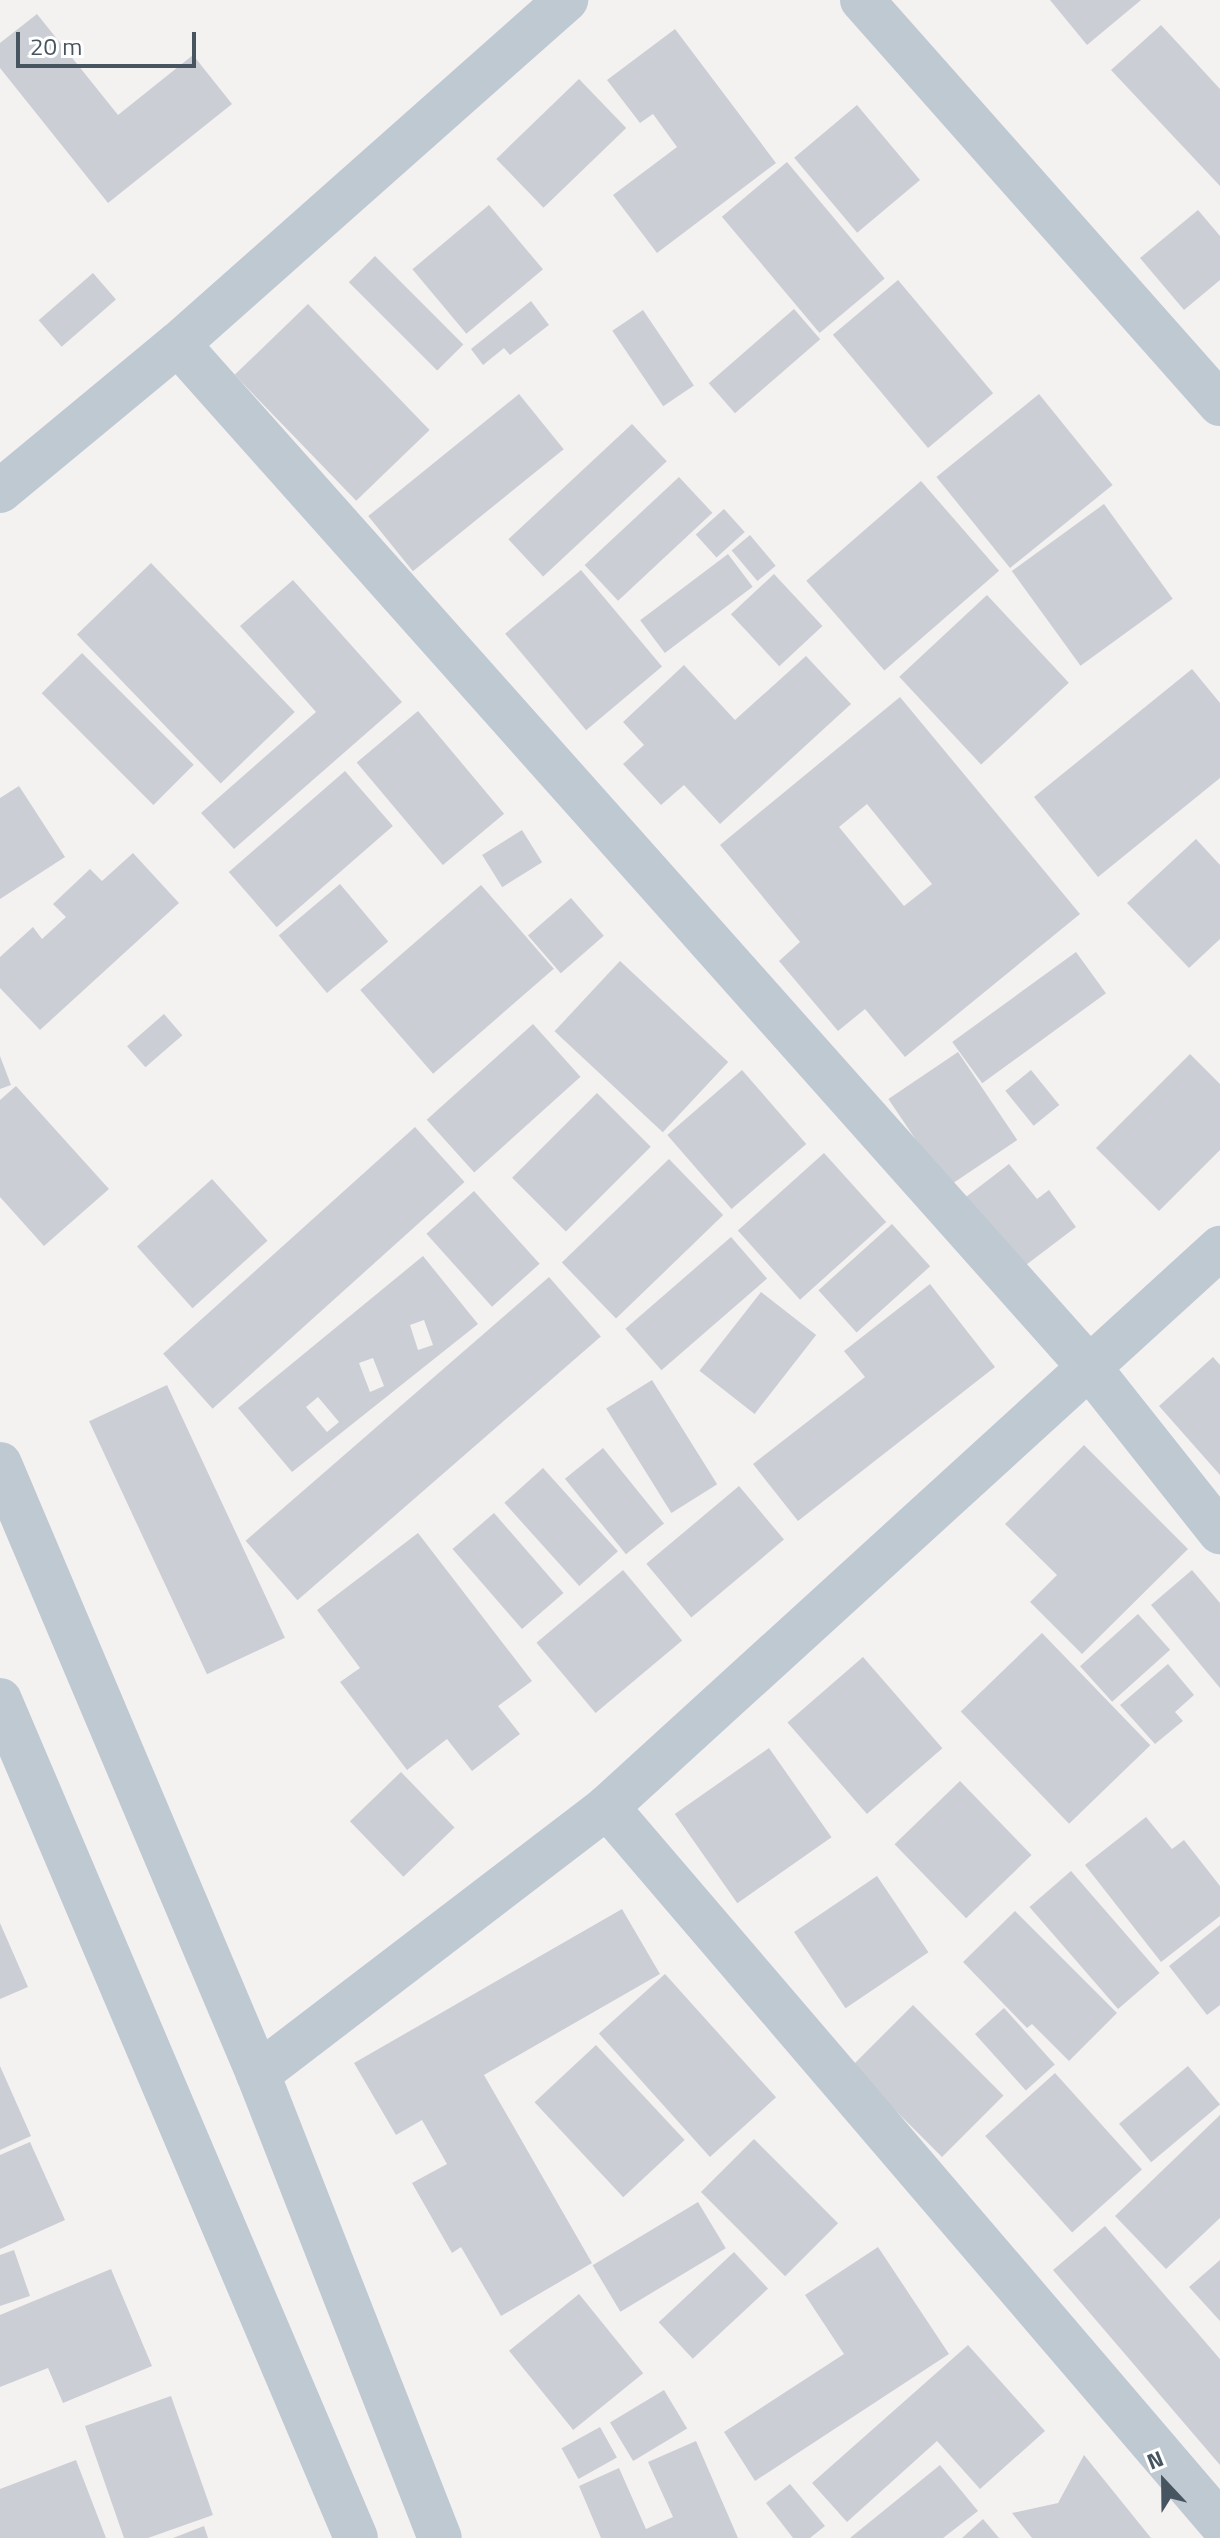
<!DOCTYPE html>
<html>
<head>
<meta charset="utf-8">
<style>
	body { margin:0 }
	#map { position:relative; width:1220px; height:2538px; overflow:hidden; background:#f4f1f1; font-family:"Titillium Web",sans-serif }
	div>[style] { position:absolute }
	.building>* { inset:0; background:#cbced4; transform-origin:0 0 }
	.minor>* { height:44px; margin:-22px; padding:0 22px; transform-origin:22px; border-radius:22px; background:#bec9d2 }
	span { translate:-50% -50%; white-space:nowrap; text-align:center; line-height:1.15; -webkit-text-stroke:6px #fff; paint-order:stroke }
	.north { position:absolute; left:1124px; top:2442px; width:80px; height:80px; -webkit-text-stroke:6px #fff; paint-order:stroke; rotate:338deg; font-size:22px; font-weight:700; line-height:32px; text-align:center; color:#475561 }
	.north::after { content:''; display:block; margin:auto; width:28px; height:36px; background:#475561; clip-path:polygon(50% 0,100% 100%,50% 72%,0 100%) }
	.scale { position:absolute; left:16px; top:32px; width:180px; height:36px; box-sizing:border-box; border:4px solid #475561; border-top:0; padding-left:10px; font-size:24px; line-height:28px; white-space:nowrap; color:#475561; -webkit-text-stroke:6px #fff; paint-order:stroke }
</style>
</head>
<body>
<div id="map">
	<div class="building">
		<i style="clip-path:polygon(1050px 0,1141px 0,1087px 45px)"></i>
		<i style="clip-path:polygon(37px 14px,118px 115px,193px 55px,232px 104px,108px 203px,0 68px,0 43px)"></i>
		<i style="clip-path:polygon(1161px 25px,1220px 89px,1220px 186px,1111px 70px)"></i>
		<i style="clip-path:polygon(675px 29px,776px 163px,657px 253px,613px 195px,677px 147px,653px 114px,640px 123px,607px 80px)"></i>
		<i style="left:579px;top:79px;width:68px;height:115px;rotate:46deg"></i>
		<i style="left:857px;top:105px;width:98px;height:82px;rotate:50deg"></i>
		<i style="left:787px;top:162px;width:152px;height:85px;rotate:50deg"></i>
		<i style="left:489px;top:205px;width:84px;height:100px;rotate:50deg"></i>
		<i style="clip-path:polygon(1198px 210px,1220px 236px,1220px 280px,1184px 310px,1140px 258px)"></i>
		<i style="left:375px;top:256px;width:125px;height:37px;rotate:45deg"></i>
		<i style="left:93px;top:273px;width:35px;height:72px;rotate:49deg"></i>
		<i style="left:898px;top:280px;width:148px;height:85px;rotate:50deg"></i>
		<i style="clip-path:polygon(531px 301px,549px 325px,510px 355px,504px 348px,483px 365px,471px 349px)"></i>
		<i style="left:308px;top:304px;width:175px;height:102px;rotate:46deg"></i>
		<i style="left:794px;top:309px;width:40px;height:113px;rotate:49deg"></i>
		<i style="left:643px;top:310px;width:91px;height:37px;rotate:56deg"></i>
		<i style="left:519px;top:394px;width:71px;height:194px;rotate:51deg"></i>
		<i style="left:1039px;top:394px;width:117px;height:132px;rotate:51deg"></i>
		<i style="left:632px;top:424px;width:51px;height:169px;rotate:47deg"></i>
		<i style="left:679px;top:477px;width:49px;height:129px;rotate:47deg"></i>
		<i style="left:921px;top:481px;width:119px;height:152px;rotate:49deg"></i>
		<i style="left:1104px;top:504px;width:117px;height:114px;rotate:54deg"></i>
		<i style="left:724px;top:509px;width:31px;height:38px;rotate:48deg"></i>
		<i style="left:750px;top:535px;width:40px;height:24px;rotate:50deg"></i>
		<i style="left:728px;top:554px;width:41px;height:110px;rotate:53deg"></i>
		<i style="left:151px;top:563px;width:207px;height:103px;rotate:46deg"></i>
		<i style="left:581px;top:570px;width:126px;height:99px;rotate:50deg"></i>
		<i style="left:774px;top:574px;width:71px;height:59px;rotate:47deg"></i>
		<i style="clip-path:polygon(293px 580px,402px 702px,234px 849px,201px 813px,316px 712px,240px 626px)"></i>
		<i style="left:987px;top:595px;width:120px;height:120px;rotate:47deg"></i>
		<i style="left:82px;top:653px;width:158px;height:57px;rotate:45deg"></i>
		<i style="clip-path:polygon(806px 656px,851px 704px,720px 824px,684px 785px,661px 805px,623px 764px,644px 745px,623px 722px,684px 665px,735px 720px)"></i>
		<i style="clip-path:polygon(1192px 669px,1220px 703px,1220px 778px,1098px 877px,1034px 797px)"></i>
		<i style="clip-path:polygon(evenodd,900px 697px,1080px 914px,905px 1057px,865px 1009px,838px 1031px,779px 961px,800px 942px,720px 845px,900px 697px,867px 804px,932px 884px,904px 906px,839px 827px,867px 804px)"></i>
		<i style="left:418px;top:711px;width:134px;height:80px;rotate:50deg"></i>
		<i style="left:345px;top:771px;width:73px;height:154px;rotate:49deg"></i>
		<i style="clip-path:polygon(19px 786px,65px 857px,0 899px,0 798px)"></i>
		<i style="left:522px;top:830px;width:38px;height:47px;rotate:58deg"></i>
		<i style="clip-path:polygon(1196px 839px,1220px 865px,1220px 939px,1189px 968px,1127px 903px)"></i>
		<i style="clip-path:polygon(133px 853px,179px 903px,40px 1030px,0 988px,0 957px,33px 927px,42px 939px,66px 917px,53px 904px,90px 869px,102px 881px)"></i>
		<i style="left:340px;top:884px;width:75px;height:80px;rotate:50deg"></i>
		<i style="left:481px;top:885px;width:111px;height:160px;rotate:49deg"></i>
		<i style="left:571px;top:898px;width:50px;height:57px;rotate:49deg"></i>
		<i style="left:1076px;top:952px;width:51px;height:153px;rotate:54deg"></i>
		<i style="left:620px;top:961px;width:148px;height:96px;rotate:43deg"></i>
		<i style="left:164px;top:1014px;width:28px;height:49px;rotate:49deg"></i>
		<i style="left:533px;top:1024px;width:71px;height:143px;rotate:48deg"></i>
		<i style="left:958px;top:1052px;width:106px;height:84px;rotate:56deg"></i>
		<i style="clip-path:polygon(1190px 1054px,1220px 1084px,1220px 1150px,1159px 1211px,1096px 1148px)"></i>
		<i style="clip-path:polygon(0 1056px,11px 1085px,0 1089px)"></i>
		<i style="left:742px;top:1070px;width:98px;height:99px;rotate:49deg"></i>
		<i style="left:1031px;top:1070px;width:45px;height:33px;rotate:51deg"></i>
		<i style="clip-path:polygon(16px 1086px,109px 1189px,44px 1246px,0 1197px,0 1100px)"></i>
		<i style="left:597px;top:1093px;width:76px;height:120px;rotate:45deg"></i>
		<i style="left:415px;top:1127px;width:74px;height:339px;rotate:48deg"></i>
		<i style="left:824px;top:1153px;width:93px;height:116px;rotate:48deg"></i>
		<i style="left:669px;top:1159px;width:78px;height:149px;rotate:46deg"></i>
		<i style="clip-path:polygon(1009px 1164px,1037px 1199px,1049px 1190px,1076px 1227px,1018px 1271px,962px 1200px)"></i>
		<i style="left:212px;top:1179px;width:83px;height:101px;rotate:48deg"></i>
		<i style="left:474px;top:1191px;width:98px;height:64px;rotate:48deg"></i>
		<i style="left:892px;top:1224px;width:57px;height:99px;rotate:48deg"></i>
		<i style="left:731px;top:1237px;width:55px;height:140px;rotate:49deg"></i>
		<i style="clip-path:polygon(evenodd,423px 1256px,478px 1324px,292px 1472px,238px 1408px,423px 1256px,424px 1320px,433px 1345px,418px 1350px,410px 1325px,424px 1320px,423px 1256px,373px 1358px,384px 1386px,370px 1392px,359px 1363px,373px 1358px,423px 1256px,318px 1397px,339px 1422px,327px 1432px,306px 1407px,318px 1397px)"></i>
		<i style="left:549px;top:1277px;width:79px;height:402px;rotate:49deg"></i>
		<i style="clip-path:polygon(930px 1284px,995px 1367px,798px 1521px,753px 1464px,865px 1377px,844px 1351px)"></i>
		<i style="left:761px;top:1292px;width:70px;height:100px;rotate:38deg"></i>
		<i style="clip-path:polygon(1213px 1357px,1220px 1365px,1220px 1475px,1159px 1406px)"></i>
		<i style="left:652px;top:1380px;width:123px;height:54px;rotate:58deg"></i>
		<i style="left:167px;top:1385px;width:279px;height:86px;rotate:65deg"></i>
		<i style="clip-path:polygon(1084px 1445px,1188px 1549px,1082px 1654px,1030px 1602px,1057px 1575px,1005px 1524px)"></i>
		<i style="left:603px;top:1448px;width:97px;height:49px;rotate:51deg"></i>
		<i style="left:543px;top:1468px;width:112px;height:52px;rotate:48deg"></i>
		<i style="left:739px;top:1486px;width:70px;height:121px;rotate:50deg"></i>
		<i style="left:494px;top:1513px;width:106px;height:55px;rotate:49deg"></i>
		<i style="clip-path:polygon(418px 1533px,532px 1681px,498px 1706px,520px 1734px,472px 1771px,447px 1739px,407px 1770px,340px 1682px,360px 1668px,317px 1610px)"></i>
		<i style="left:623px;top:1570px;width:92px;height:113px;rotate:50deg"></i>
		<i style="clip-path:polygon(1192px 1570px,1220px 1603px,1220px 1688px,1151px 1605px)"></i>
		<i style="left:1138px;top:1614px;width:48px;height:78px;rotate:48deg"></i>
		<i style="left:1042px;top:1633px;width:156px;height:113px;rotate:46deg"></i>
		<i style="left:863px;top:1657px;width:121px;height:100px;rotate:49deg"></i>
		<i style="clip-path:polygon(1168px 1664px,1194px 1695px,1175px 1712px,1183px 1721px,1155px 1744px,1120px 1705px)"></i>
		<i style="left:769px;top:1748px;width:109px;height:115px;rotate:55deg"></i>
		<i style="left:401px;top:1772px;width:77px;height:71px;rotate:46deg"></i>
		<i style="left:960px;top:1781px;width:103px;height:91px;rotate:46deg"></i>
		<i style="clip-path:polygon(1146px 1817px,1172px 1849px,1184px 1840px,1220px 1886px,1220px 1916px,1161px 1962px,1085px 1865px)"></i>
		<i style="left:1071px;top:1871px;width:135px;height:55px;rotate:49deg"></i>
		<i style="left:877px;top:1876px;width:92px;height:100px;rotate:56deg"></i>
		<i style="clip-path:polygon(622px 1909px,660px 1974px,484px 2075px,592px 2263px,501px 2316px,461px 2247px,452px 2253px,412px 2183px,447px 2164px,422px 2120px,396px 2135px,354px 2063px)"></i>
		<i style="clip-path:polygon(1015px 1911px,1117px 2013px,1069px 2061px,1032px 2024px,1027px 2028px,963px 1962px)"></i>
		<i style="clip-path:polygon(0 1923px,28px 1987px,0 1999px)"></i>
		<i style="clip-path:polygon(1220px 1925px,1220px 2005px,1207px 2015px,1169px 1966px)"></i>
		<i style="left:665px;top:1974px;width:166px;height:89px;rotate:48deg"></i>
		<i style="left:913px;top:2005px;width:128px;height:87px;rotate:45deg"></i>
		<i style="left:1004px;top:2008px;width:76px;height:39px;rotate:48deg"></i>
		<i style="left:596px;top:2045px;width:130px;height:84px;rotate:47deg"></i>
		<i style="clip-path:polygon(0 2066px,31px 2136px,0 2150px)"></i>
		<i style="left:1188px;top:2066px;width:50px;height:90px;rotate:50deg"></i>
		<i style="left:1055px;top:2073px;width:130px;height:94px;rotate:48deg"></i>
		<i style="clip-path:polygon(1220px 2115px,1220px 2218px,1166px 2269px,1115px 2216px)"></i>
		<i style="left:754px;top:2139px;width:119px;height:75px;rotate:45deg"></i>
		<i style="clip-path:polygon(30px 2142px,65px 2220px,0 2249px,0 2155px)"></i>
		<i style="left:698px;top:2202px;width:54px;height:123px;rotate:59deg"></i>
		<i style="clip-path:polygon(1105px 2226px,1220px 2359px,1220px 2465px,1053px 2270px)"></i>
		<i style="clip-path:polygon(878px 2247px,949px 2354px,755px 2481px,724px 2432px,844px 2354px,805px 2295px)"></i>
		<i style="clip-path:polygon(14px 2250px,30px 2296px,0 2306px,0 2255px)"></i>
		<i style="left:734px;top:2252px;width:50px;height:103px;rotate:47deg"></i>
		<i style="clip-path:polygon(1220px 2260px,1220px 2321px,1189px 2287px)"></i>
		<i style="clip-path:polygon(111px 2269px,152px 2366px,63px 2403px,48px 2368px,0 2387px,0 2315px)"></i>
		<i style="left:579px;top:2294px;width:102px;height:90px;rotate:51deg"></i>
		<i style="clip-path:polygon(968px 2345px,1045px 2431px,980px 2489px,937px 2441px,847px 2522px,812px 2483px)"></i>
		<i style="left:664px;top:2390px;width:45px;height:63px;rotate:59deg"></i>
		<i style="clip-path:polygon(171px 2396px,213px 2515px,148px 2538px,124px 2538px,85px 2426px)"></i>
		<i style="left:600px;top:2427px;width:35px;height:44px;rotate:61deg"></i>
		<i style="clip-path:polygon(696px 2441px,738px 2538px,601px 2538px,579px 2486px,619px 2468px,646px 2529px,673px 2517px,648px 2462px)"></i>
		<i style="clip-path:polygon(1084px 2455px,1151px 2538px,1032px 2538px,1012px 2513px,1058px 2503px)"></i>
		<i style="clip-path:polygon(76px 2460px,106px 2538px,0 2538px,0 2489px)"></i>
		<i style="clip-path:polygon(940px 2465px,978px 2511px,943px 2538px,850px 2538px)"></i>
		<i style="clip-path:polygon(790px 2484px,825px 2526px,810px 2538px,793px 2538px,766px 2503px)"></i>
		<i style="clip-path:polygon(983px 2519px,999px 2538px,962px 2538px)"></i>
		<i style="clip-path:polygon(204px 2526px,208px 2538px,173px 2538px)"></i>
	</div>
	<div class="minor">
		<i style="left:862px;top:0;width:540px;rotate:48.45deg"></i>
		<i style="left:178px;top:344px;width:1370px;rotate:48.31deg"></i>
		<i style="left:1089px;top:1367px;width:211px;rotate:51.6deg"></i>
		<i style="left:0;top:491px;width:231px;rotate:-39.6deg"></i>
		<i style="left:178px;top:344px;width:519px;rotate:-41.56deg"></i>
		<i style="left:0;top:1464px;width:662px;rotate:67.07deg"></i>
		<i style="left:258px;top:2074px;width:498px;rotate:68.6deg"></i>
		<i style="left:0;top:1700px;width:910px;rotate:66.98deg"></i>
		<i style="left:607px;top:1807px;width:943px;rotate:49.43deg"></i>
		<i style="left:258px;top:2074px;width:439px;rotate:-37.4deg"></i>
		<i style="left:607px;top:1807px;width:830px;rotate:-42.36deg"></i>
	</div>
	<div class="north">N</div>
	<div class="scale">20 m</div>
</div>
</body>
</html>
